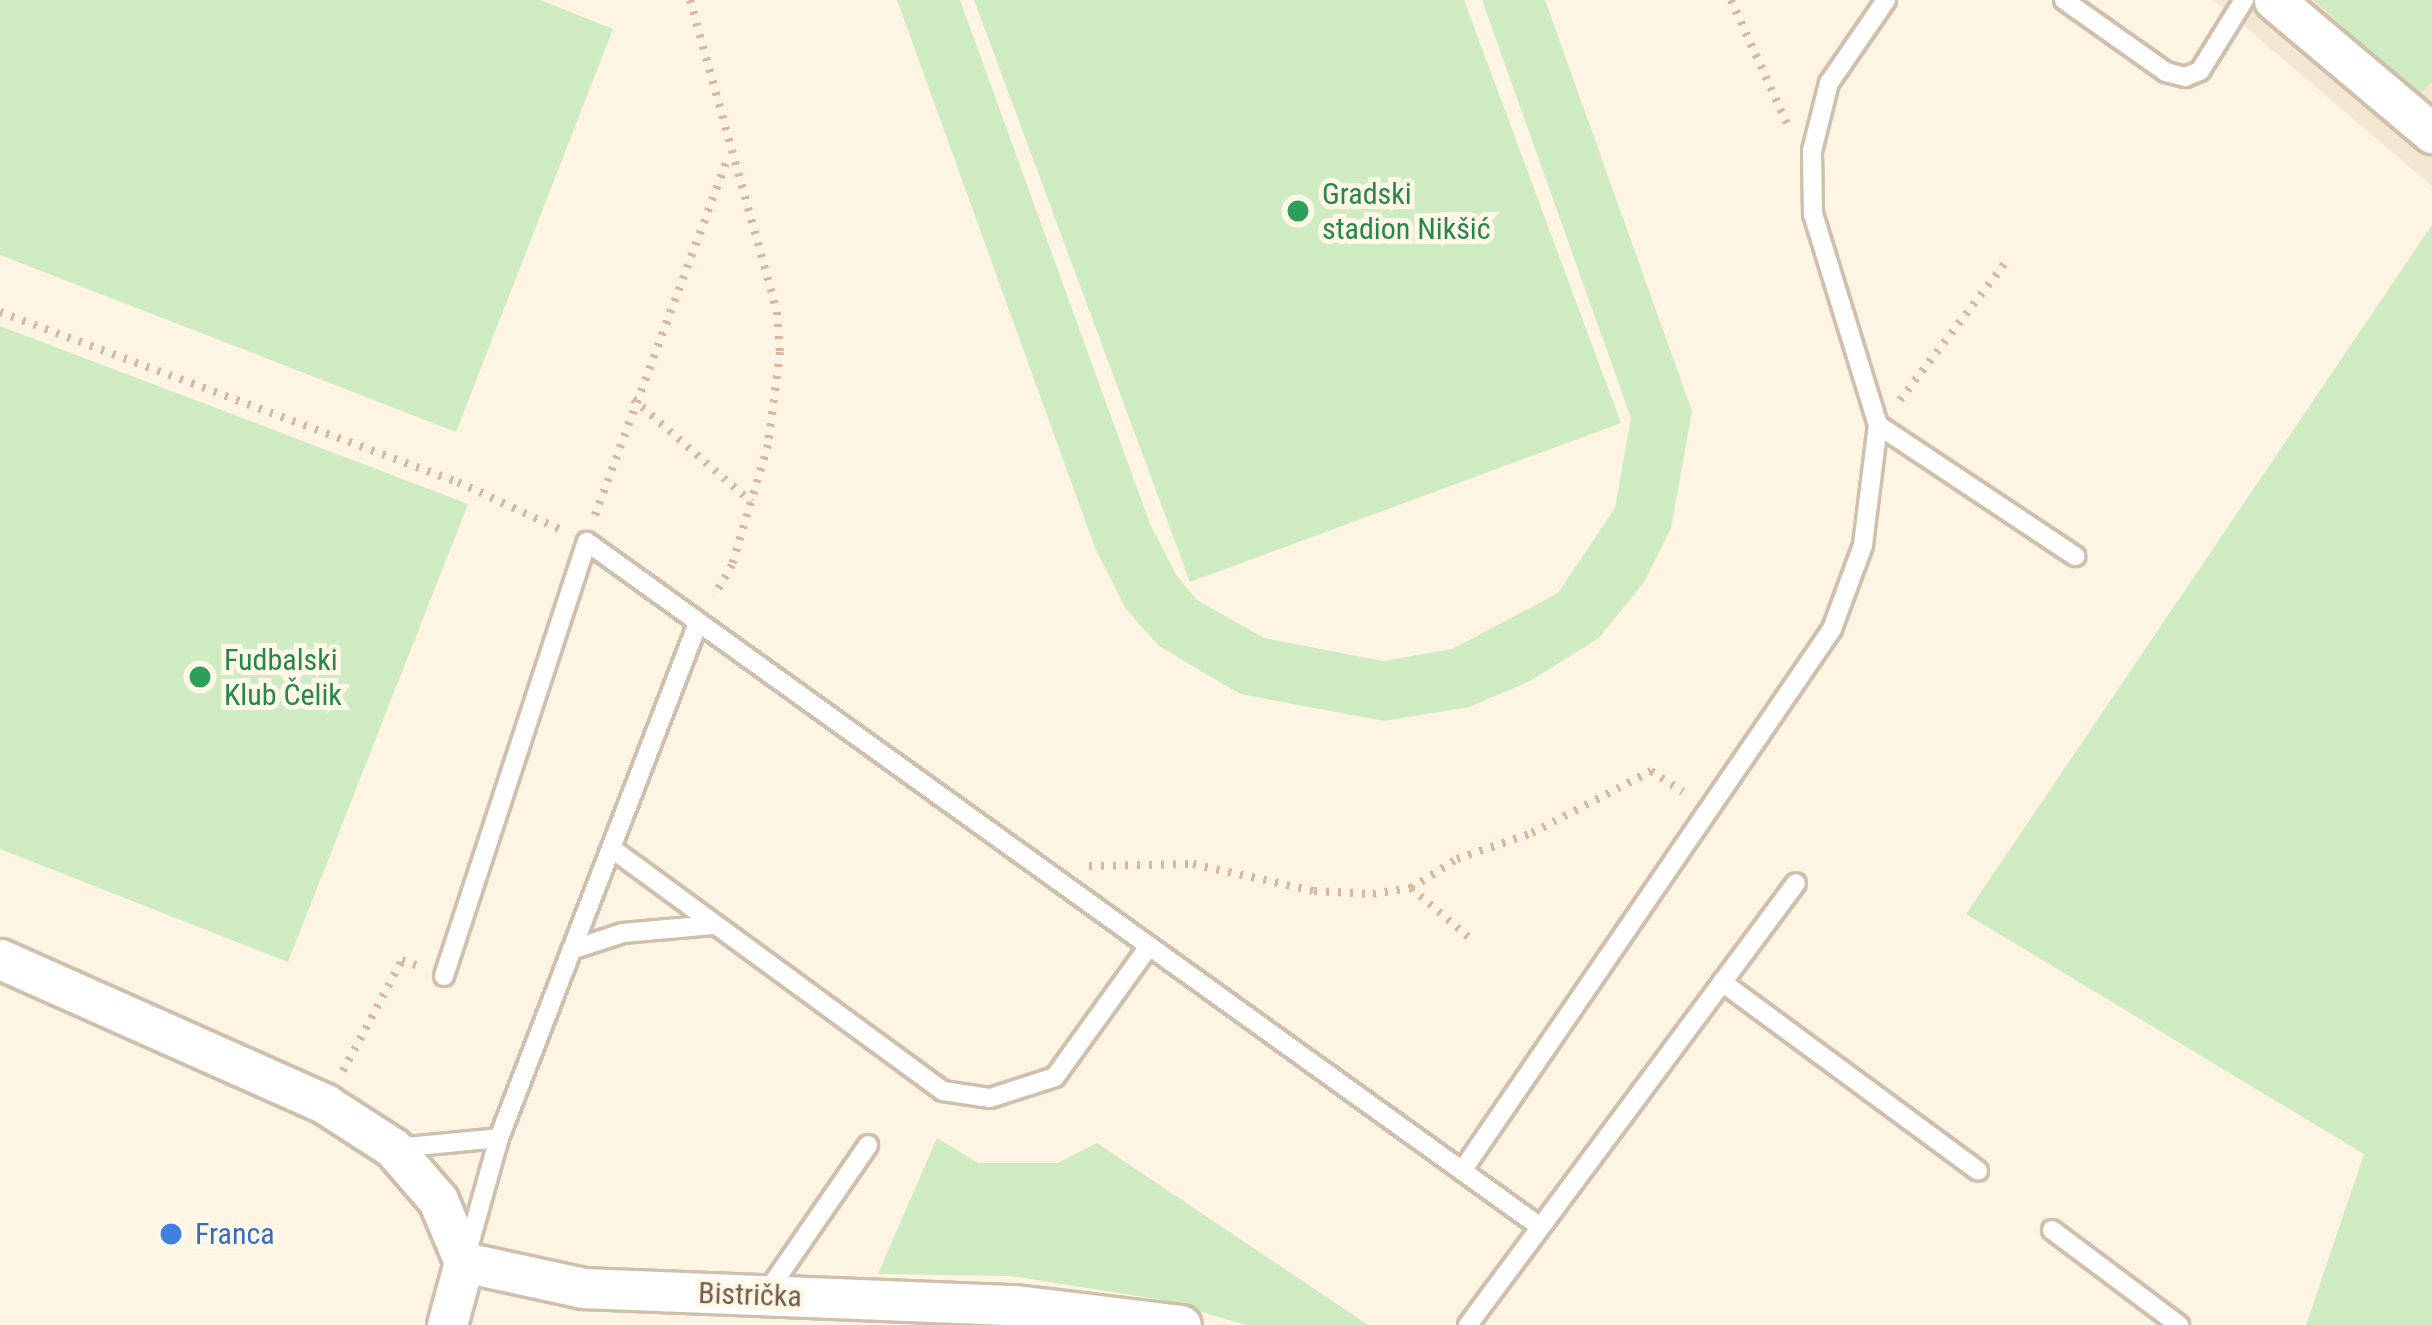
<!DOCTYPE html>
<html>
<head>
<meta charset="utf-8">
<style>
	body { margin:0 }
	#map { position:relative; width:2432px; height:1325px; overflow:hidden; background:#fdf4e3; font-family:"Roboto Condensed",sans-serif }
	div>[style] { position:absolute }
	.residential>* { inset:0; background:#f4e7d1 }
	.green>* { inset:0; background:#cfebc1 }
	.path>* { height:8px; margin-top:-4px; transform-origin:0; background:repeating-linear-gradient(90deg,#d8b79d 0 3px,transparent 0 12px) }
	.roads { filter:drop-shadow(3px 0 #d0bfac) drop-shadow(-3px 0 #d0bfac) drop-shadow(0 3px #d0bfac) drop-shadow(0 -3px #d0bfac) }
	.service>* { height:18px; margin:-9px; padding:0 9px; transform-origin:9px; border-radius:9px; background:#fff }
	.minor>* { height:39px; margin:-19.5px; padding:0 19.5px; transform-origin:19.5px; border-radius:19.5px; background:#fff }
	.dots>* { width:33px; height:33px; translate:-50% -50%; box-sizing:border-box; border:6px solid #fff8e9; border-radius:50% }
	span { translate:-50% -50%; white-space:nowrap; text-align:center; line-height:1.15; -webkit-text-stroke:10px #fff8e9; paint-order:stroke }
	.leisure-label { font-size:30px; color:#27864d }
	.left { translate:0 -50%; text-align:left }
	.shop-label { font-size:30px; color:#366cbe }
	.street-label { font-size:30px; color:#755b48 }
</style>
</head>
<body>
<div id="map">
	<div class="residential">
		<i style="clip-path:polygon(2214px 0,2432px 0,2432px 186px)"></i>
	</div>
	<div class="green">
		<i style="clip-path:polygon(0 0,540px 0,613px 29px,456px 432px,0 255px)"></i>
		<i style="clip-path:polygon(897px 0,960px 0,1150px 524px,1177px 576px,1197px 600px,1264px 638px,1383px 661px,1452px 649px,1558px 593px,1615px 508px,1631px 418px,1482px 0,1545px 0,1692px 411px,1671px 528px,1644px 582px,1599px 638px,1530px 681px,1469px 707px,1384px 721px,1240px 694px,1159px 646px,1126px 609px,1095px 548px)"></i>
		<i style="clip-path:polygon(974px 0,1464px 0,1621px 423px,1190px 582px)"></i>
		<i style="clip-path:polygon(2314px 0,2432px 0,2432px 82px,2417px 96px)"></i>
		<i style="clip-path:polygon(2432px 225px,2432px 1325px,2306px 1325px,2364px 1154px,1966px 914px)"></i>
		<i style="clip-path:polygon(0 326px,468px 504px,288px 962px,0 849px)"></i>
		<i style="clip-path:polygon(937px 1138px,978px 1163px,1058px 1163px,1097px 1143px,1368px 1325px,1246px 1325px,1157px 1299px,1011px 1276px,878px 1274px)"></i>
	</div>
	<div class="path">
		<i style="left:690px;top:0;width:324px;rotate:74.4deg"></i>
		<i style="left:777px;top:312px;width:40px;rotate:85.7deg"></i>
		<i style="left:780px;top:352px;width:94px;rotate:97.4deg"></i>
		<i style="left:768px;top:445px;width:125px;rotate:106.7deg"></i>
		<i style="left:732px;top:565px;width:36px;rotate:120deg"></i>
		<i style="left:1731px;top:0;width:136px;rotate:65.7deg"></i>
		<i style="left:0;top:312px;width:489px;rotate:20.4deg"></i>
		<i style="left:458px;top:482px;width:114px;rotate:25deg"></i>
		<i style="left:633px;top:399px;width:157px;rotate:41.1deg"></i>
		<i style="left:1900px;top:400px;width:173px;rotate:-52.5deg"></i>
		<i style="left:595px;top:515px;width:382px;rotate:-69.6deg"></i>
		<i style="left:1089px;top:866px;width:104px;rotate:-1.1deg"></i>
		<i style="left:1193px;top:864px;width:124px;rotate:12.6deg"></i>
		<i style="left:1314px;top:891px;width:59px;rotate:2.9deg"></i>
		<i style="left:1373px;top:894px;width:38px;rotate:-9deg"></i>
		<i style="left:1411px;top:888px;width:54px;rotate:-32.2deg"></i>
		<i style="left:1457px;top:859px;width:79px;rotate:-19.1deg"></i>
		<i style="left:1532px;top:833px;width:134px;rotate:-27.5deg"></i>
		<i style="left:1651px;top:771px;width:38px;rotate:33deg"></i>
		<i style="left:1411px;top:888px;width:82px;rotate:40.5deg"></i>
		<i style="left:343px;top:1071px;width:126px;rotate:-62deg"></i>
		<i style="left:402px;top:960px;width:15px;rotate:20deg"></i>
	</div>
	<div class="roads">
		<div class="service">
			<i style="left:2064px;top:0;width:125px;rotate:35.2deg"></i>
			<i style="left:2166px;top:72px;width:20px;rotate:15deg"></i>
			<i style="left:2185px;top:77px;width:16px;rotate:-22deg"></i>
			<i style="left:2200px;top:71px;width:84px;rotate:-58.2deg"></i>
			<i style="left:1878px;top:425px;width:237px;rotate:33.6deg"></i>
			<i style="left:611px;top:848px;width:411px;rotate:36.2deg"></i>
			<i style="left:943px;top:1091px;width:48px;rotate:8.5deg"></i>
			<i style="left:990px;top:1098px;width:68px;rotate:-17.9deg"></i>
			<i style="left:1055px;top:1077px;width:161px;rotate:-54.3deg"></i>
			<i style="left:571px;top:950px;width:55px;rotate:-18.1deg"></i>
			<i style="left:623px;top:933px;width:90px;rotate:-5.1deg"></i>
			<i style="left:444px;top:976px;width:457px;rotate:-71.8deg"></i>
			<i style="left:587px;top:542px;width:1172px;rotate:35.7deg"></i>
			<i style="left:1722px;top:982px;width:318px;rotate:36.4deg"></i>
			<i style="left:396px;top:1148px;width:103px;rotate:-5.5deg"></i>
			<i style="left:1462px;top:1171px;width:656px;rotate:-55.68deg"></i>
			<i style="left:1832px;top:629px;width:90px;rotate:-69.7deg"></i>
			<i style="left:1863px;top:545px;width:121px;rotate:-82.9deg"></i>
			<i style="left:1878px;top:425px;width:221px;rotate:-107.1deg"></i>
			<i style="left:1813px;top:214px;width:63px;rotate:-90.9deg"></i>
			<i style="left:1812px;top:151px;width:70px;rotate:-76deg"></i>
			<i style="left:1829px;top:83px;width:101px;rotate:-55.5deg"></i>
			<i style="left:2052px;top:1230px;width:159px;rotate:36.8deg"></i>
			<i style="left:467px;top:1252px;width:118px;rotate:-74.3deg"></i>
			<i style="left:499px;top:1138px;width:552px;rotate:-68.87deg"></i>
			<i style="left:765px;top:1295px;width:182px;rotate:-55.5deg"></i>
			<i style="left:1468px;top:1325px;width:550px;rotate:-53.42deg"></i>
		</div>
		<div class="minor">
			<i style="left:2274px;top:0;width:207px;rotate:40.1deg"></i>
			<i style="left:0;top:959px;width:356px;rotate:24deg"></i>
			<i style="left:325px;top:1104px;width:81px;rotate:32.9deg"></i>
			<i style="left:393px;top:1148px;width:69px;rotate:49.1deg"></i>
			<i style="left:438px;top:1200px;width:67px;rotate:67.2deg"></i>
			<i style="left:464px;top:1262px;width:65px;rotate:105.1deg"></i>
			<i style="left:464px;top:1262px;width:122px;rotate:12.3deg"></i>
			<i style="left:583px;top:1288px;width:432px;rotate:2.3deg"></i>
			<i style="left:1015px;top:1305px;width:167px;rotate:6.9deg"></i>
		</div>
	</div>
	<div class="dots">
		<i style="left:1298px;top:211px;background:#2e9e5b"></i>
		<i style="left:200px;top:677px;background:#2e9e5b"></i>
		<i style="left:171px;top:1234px;background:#3f7fe0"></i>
	</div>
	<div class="leisure-label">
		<span class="left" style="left:1322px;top:211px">Gradski<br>stadion Nikšić</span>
		<span class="left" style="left:224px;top:677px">Fudbalski<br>Klub Čelik</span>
	</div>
	<div class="shop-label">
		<span class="left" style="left:195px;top:1234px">Franca</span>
	</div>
	<div class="street-label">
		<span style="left:750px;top:1295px;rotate:2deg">Bistrička</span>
	</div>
</div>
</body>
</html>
